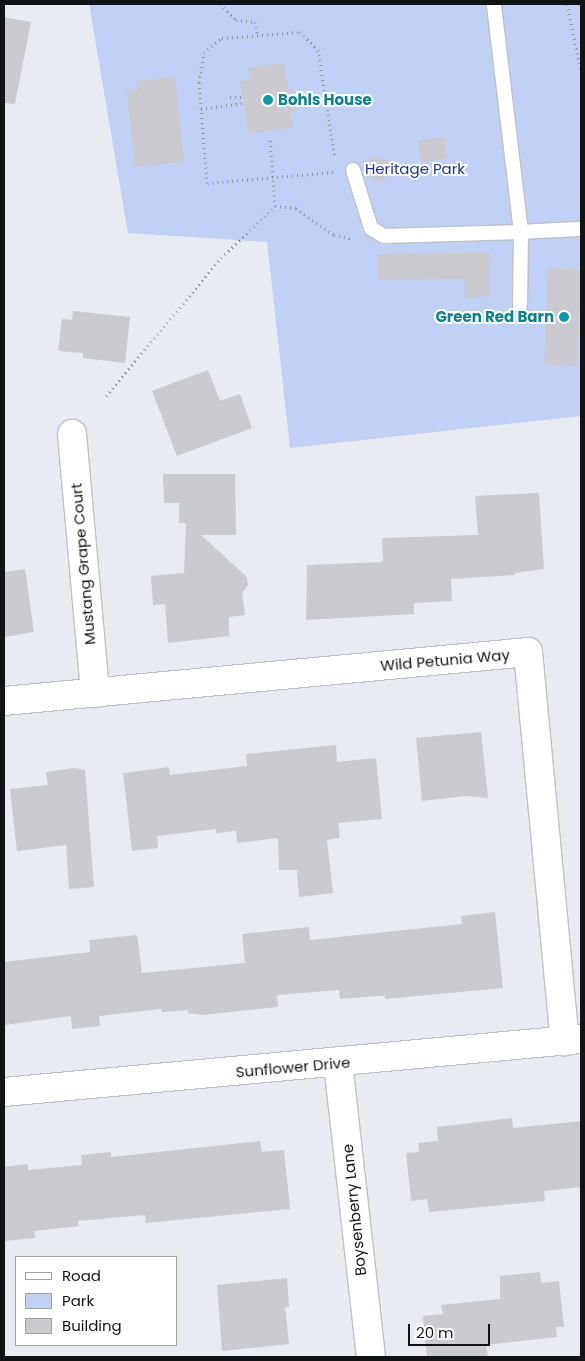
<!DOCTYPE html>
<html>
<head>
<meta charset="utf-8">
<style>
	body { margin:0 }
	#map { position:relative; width:585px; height:1361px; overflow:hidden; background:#e8ebf1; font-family:Poppins,sans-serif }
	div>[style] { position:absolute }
	.green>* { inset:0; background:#c1d1f6 }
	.building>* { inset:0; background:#cacad0; transform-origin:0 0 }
	.path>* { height:3px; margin-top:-1.5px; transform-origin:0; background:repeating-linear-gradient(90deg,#95979c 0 1px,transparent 0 5px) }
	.roads { filter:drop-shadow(1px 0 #bec1c7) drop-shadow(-1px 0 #bec1c7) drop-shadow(0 1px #bec1c7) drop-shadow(0 -1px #bec1c7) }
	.service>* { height:14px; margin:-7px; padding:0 7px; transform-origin:7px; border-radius:7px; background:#fff }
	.minor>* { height:28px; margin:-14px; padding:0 14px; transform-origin:14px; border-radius:14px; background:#fff }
	.dots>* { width:14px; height:14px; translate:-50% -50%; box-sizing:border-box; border:2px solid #fff; border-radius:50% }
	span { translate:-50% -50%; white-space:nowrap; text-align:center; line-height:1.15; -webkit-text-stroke:4px #fff; paint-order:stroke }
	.culture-label { font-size:15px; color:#0d838f; font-weight:700 }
	.left { translate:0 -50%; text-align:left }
	.right { translate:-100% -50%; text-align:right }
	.park-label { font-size:15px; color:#1c338f }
	.street-label { font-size:15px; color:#121315 }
	.frame { position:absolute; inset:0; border:5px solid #121315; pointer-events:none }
	.legend { position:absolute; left:15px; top:1256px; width:162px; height:90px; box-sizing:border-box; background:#fff; border:1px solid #a0a1a1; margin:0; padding:6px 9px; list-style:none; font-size:15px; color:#121315 }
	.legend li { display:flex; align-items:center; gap:10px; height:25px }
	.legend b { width:25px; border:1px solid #a0a1a1 }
	.scale { position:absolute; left:408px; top:1324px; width:82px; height:22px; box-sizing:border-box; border:2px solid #121315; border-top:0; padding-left:6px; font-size:15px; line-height:18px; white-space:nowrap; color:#121315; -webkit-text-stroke:4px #fff; paint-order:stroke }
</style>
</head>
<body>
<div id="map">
	<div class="green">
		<i style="clip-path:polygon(89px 4px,581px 4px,581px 416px,290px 448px,267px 242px,128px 233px)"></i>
	</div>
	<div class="building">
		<i style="clip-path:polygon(4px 17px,31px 22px,15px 104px,4px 103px)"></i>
		<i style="clip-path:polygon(284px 63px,288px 90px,293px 89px,297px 111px,291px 112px,293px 128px,249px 134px,240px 81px,250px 80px,248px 68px)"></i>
		<i style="clip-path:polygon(175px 77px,184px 162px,135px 167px,127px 91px,138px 90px,136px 81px)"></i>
		<i style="left:444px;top:137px;width:22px;height:26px;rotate:82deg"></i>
		<i style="clip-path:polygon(373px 156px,392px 162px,387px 177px,376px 183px,367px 174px,366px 166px)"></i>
		<i style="clip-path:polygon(489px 252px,490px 297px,465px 298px,465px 279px,378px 280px,378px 254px)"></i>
		<i style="left:548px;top:268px;width:33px;height:97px;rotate:2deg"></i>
		<i style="clip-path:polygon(73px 311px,130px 317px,125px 363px,83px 358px,83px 353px,58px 351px,62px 319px,72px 320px)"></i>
		<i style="clip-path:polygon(208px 370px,220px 401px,240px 394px,252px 428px,177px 456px,152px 391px)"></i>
		<i style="clip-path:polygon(163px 474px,235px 474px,236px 535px,201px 535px,247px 577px,248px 585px,242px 593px,245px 615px,229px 617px,229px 636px,168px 643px,165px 604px,153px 605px,151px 576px,184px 573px,186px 523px,179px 523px,179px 503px,164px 503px)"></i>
		<i style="clip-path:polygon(539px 493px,544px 569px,515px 573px,515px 575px,451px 579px,452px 601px,414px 603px,414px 614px,306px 620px,307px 565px,383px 562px,382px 538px,478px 535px,475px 496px)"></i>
		<i style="clip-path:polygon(25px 569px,34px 632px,4px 637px,4px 572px)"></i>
		<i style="clip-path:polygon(481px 732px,488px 798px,466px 796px,422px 801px,416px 738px)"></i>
		<i style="clip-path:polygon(336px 745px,337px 762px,376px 758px,382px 819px,338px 823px,340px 838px,327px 840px,333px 893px,299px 897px,297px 870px,279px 870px,278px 838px,237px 843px,236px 831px,216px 833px,216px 829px,157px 836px,158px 848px,132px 851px,123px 773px,169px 767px,170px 775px,247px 766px,246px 754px)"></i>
		<i style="clip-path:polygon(75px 768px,85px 770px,94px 887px,69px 889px,66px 845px,17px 851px,10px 789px,48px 785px,46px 772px)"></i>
		<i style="clip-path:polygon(495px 912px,503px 988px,385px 999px,385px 996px,377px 996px,340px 999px,339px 990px,277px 995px,278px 1007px,202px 1015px,188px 1013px,188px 1010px,162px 1012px,161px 1009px,99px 1016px,100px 1026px,72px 1029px,71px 1016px,4px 1025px,4px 962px,90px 952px,89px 940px,137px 935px,142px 973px,245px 963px,242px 934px,309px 927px,310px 940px,462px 924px,461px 916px)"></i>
		<i style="clip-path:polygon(512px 1118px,513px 1128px,581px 1121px,581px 1187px,544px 1191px,545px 1201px,429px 1212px,427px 1199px,411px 1201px,406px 1153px,419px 1152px,418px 1143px,438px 1141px,437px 1127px)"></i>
		<i style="clip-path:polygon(260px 1141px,262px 1152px,284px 1150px,290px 1209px,146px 1223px,145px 1215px,78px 1221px,79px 1226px,34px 1231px,35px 1238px,4px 1241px,4px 1167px,28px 1164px,28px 1170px,82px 1165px,81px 1155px,111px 1152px,111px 1157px)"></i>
		<i style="clip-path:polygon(540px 1272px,541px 1283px,559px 1281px,564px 1327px,556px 1327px,557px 1337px,486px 1345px,488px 1357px,427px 1357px,423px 1316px,443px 1314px,441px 1305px,500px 1299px,500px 1276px)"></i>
		<i style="clip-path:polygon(287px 1278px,289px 1307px,285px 1307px,289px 1344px,222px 1351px,217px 1285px)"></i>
	</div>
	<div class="path">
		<i style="left:220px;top:4px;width:23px;rotate:45deg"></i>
		<i style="left:236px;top:20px;width:19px;rotate:6deg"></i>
		<i style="left:255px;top:22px;width:13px;rotate:81deg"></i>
		<i style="left:567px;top:4px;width:69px;rotate:78.4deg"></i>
		<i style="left:230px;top:97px;width:12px"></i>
		<i style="left:201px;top:109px;width:42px;rotate:-8.1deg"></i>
		<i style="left:333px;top:172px;width:126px;rotate:175deg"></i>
		<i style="left:207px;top:183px;width:101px;rotate:-94.5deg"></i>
		<i style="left:199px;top:82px;width:29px;rotate:-80deg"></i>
		<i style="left:204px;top:53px;width:23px;rotate:-40deg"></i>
		<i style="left:222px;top:38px;width:78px;rotate:-4.4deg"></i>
		<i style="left:300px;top:32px;width:25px;rotate:45deg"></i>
		<i style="left:318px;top:50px;width:109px;rotate:81.1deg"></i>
		<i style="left:275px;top:206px;width:21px;rotate:5deg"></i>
		<i style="left:296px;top:208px;width:47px;rotate:35.4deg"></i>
		<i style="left:334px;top:235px;width:19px;rotate:12deg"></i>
		<i style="left:106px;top:396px;width:180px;rotate:-50.2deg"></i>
		<i style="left:221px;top:258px;width:75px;rotate:-43.9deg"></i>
		<i style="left:275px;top:206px;width:68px;rotate:-94.2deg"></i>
	</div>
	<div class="roads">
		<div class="service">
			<i style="left:353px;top:170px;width:61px;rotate:72.8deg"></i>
			<i style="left:371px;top:228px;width:15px;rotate:32deg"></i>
			<i style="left:384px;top:236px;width:137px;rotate:-1.7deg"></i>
			<i style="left:521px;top:232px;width:230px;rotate:-96.8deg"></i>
			<i style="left:520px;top:305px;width:73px;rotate:-89.2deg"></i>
			<i style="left:521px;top:232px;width:60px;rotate:-2.9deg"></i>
		</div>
		<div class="minor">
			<i style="left:72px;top:434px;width:260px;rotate:84.9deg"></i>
			<i style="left:4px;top:701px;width:526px;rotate:-5.34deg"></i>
			<i style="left:528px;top:652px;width:391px;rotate:84.6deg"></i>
			<i style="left:338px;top:1063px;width:296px;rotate:83.6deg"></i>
			<i style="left:4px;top:1092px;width:579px;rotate:-5.25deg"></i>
		</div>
	</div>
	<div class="dots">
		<i style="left:268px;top:100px;background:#0f9aa8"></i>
		<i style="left:564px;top:317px;background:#0f9aa8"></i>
	</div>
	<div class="culture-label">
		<span class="left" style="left:278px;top:100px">Bohls House</span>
		<span class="right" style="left:554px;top:317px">Green Red Barn</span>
	</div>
	<div class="park-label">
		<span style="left:415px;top:169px">Heritage Park</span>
	</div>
	<div class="street-label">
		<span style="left:83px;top:564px;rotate:-95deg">Mustang Grape Court</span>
		<span style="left:445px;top:660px;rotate:-5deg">Wild Petunia Way</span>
		<span style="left:293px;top:1067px;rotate:-5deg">Sunflower Drive</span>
		<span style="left:354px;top:1210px;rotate:-96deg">Boysenberry Lane</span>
	</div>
	<div class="frame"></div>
	<ul class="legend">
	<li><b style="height:6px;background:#fff"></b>Road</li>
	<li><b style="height:14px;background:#c1d1f6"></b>Park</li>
	<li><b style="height:14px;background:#cacad0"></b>Building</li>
	</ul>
	<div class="scale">20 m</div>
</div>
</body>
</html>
